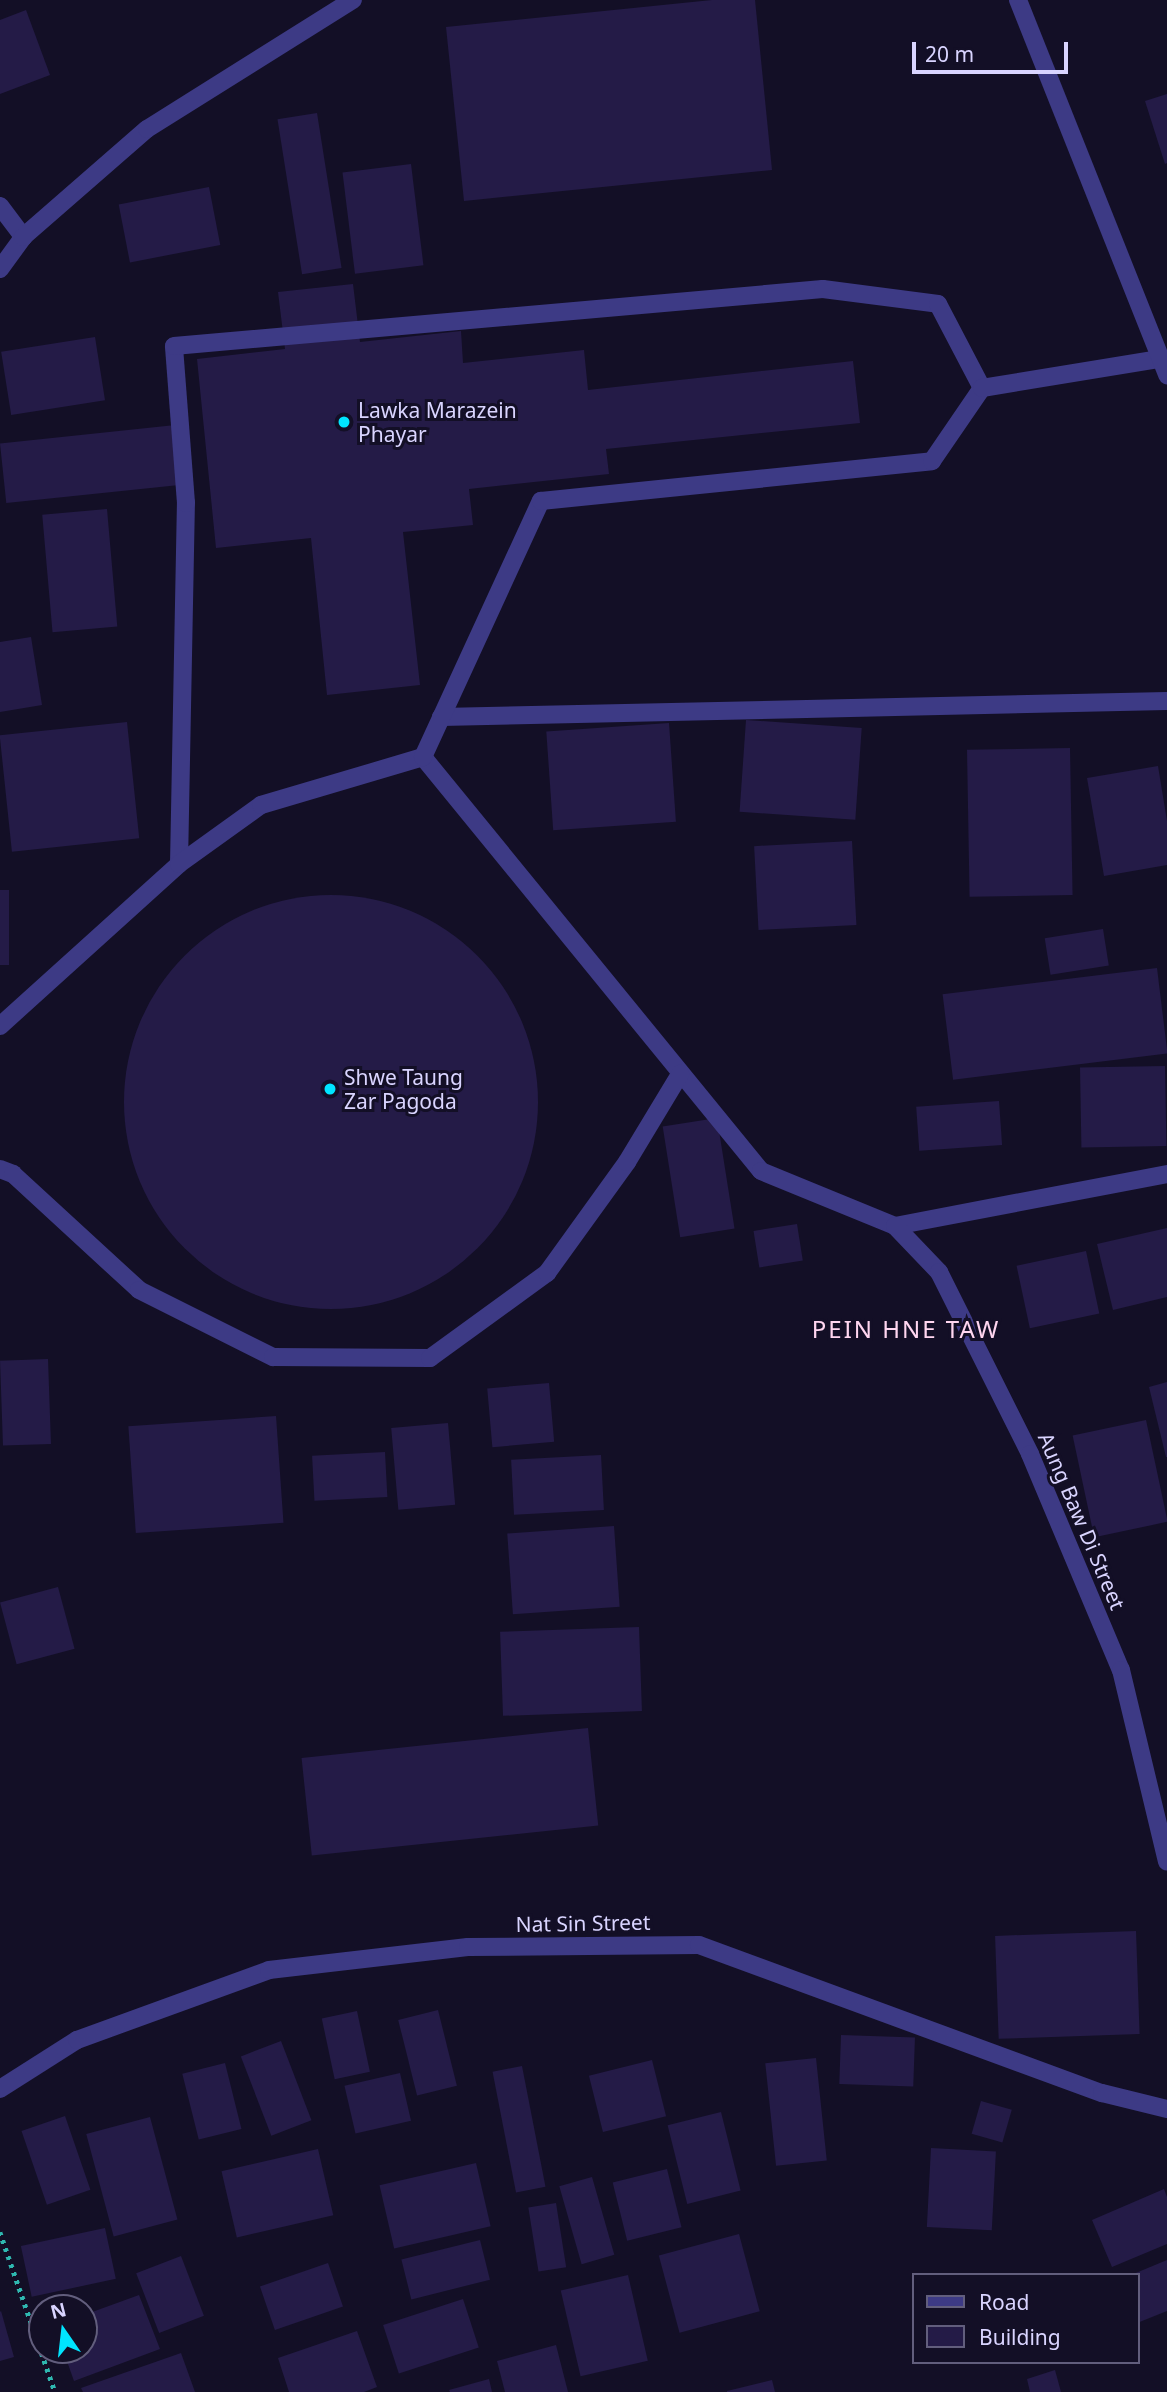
<!DOCTYPE html>
<html>
<head>
<meta charset="utf-8">
<style>
	body { margin:0 }
	#map { position:relative; width:1167px; height:2392px; overflow:hidden; background:#130f26; font-family:"Noto Sans",sans-serif }
	div>[style] { position:absolute }
	.building>* { inset:0; background:#241b47; transform-origin:0 0 }
	.round { border-radius:50% }
	.path>* { height:4.5px; margin-top:-2.25px; transform-origin:0; background:repeating-linear-gradient(90deg,#2fb8b0 0 3.5px,transparent 0 8.5px) }
	.service>* { height:18px; margin:-9px; padding:0 9px; transform-origin:9px; border-radius:9px; background:#3d3a85 }
	.minor>* { height:18px; margin:-9px; padding:0 9px; transform-origin:9px; border-radius:9px; background:#3d3a85 }
	.tertiary>* { height:18px; margin:-9px; padding:0 9px; transform-origin:9px; border-radius:9px; background:#3d3a85 }
	.dots>* { width:19px; height:19px; translate:-50% -50%; box-sizing:border-box; border:4px solid #130f26; border-radius:50% }
	span { translate:-50% -50%; white-space:nowrap; text-align:center; line-height:1.15; -webkit-text-stroke:6px #130f26; paint-order:stroke }
	.poi-label { font-size:21px; color:#d9d4ff }
	.left { translate:0 -50%; text-align:left }
	.street-label { font-size:21px; color:#d9d4ff }
	.quarter-label { font-size:24px; color:#ffd6f0; letter-spacing:2px }
	.legend { position:absolute; left:912px; top:2273px; width:228px; height:91px; box-sizing:border-box; background:#130f26; border:2px solid #625e7d; margin:0; padding:9px 12px; list-style:none; font-size:21px; color:#d9d4ff }
	.legend li { display:flex; align-items:center; gap:14px; height:35px }
	.legend b { width:35px; border:2px solid #625e7d }
	.north { position:absolute; left:28px; top:2294px; width:70px; height:70px; box-sizing:border-box; background:#130f26; border:2px solid #625e7d; border-radius:50%; rotate:346deg; font-size:19px; font-weight:700; line-height:28px; text-align:center; color:#d9d4ff }
	.north::after { content:''; display:block; margin:auto; width:24px; height:32px; background:#00e5ff; clip-path:polygon(50% 0,100% 100%,50% 72%,0 100%) }
	.scale { position:absolute; left:912px; top:42px; width:156px; height:32px; box-sizing:border-box; border:4px solid #d9d4ff; border-top:0; padding-left:9px; font-size:21px; line-height:24px; white-space:nowrap; color:#d9d4ff; -webkit-text-stroke:5px #130f26; paint-order:stroke }
</style>
</head>
<body>
<div id="map">
	<div class="building">
		<i style="clip-path:polygon(712px 0,755px 0,772px 170px,464px 201px,446px 27px)"></i>
		<i style="clip-path:polygon(26px 10px,50px 75px,0 94px,0 20px)"></i>
		<i style="clip-path:polygon(1167px 94px,1167px 163px,1165px 164px,1145px 101px)"></i>
		<i style="left:317px;top:113px;width:157px;height:40px;rotate:81deg"></i>
		<i style="left:411px;top:164px;width:102px;height:69px;rotate:83deg"></i>
		<i style="left:209px;top:187px;width:59px;height:92px;rotate:79deg"></i>
		<i style="clip-path:polygon(353px 284px,360px 342px,461px 331px,463px 363px,584px 350px,588px 390px,853px 361px,860px 423px,606px 449px,609px 474px,469px 489px,473px 525px,403px 532px,420px 685px,327px 695px,311px 538px,216px 548px,197px 359px,285px 349px,278px 292px)"></i>
		<i style="left:95px;top:337px;width:64px;height:95px;rotate:81deg"></i>
		<i style="left:185px;top:424px;width:60px;height:186px;rotate:84deg"></i>
		<i style="left:107px;top:509px;width:118px;height:65px;rotate:85deg"></i>
		<i style="clip-path:polygon(31px 637px,42px 705px,0 712px,0 642px)"></i>
		<i style="left:746px;top:720px;width:116px;height:92px;rotate:4deg"></i>
		<i style="left:127px;top:722px;width:117px;height:128px;rotate:84deg"></i>
		<i style="left:669px;top:723px;width:99px;height:123px;rotate:86deg"></i>
		<i style="left:1070px;top:748px;width:147px;height:103px;rotate:89deg"></i>
		<i style="clip-path:polygon(1158px 766px,1167px 821px,1167px 865px,1104px 876px,1087px 778px)"></i>
		<i style="left:852px;top:841px;width:84px;height:98px;rotate:87deg"></i>
		<i style="left:0;top:890px;width:9px;height:75px"></i>
		<i class="round" style="left:124px;top:895px;width:414px;height:414px"></i>
		<i style="left:1103px;top:929px;width:37px;height:59px;rotate:81deg"></i>
		<i style="left:1157px;top:968px;width:86px;height:216px;rotate:83deg"></i>
		<i style="left:1165px;top:1066px;width:80px;height:85px;rotate:89deg"></i>
		<i style="left:999px;top:1101px;width:44px;height:83px;rotate:86deg"></i>
		<i style="left:717px;top:1118px;width:112px;height:55px;rotate:81deg"></i>
		<i style="left:797px;top:1224px;width:37px;height:44px;rotate:81deg"></i>
		<i style="clip-path:polygon(1167px 1228px,1167px 1297px,1113px 1310px,1097px 1244px)"></i>
		<i style="left:1086px;top:1251px;width:64px;height:71px;rotate:78deg"></i>
		<i style="left:48px;top:1359px;width:85px;height:48px;rotate:88deg"></i>
		<i style="clip-path:polygon(1167px 1382px,1167px 1457px,1166px 1457px,1149px 1387px)"></i>
		<i style="left:549px;top:1383px;width:59px;height:62px;rotate:85deg"></i>
		<i style="left:276px;top:1416px;width:107px;height:148px;rotate:86deg"></i>
		<i style="left:1146px;top:1420px;width:104px;height:75px;rotate:78deg"></i>
		<i style="left:448px;top:1423px;width:82px;height:57px;rotate:85deg"></i>
		<i style="left:385px;top:1452px;width:45px;height:73px;rotate:87deg"></i>
		<i style="left:601px;top:1455px;width:55px;height:90px;rotate:87deg"></i>
		<i style="left:614px;top:1526px;width:81px;height:107px;rotate:86deg"></i>
		<i style="left:58px;top:1587px;width:64px;height:60px;rotate:75deg"></i>
		<i style="left:639px;top:1627px;width:84px;height:139px;rotate:88deg"></i>
		<i style="left:588px;top:1728px;width:98px;height:288px;rotate:84deg"></i>
		<i style="left:1136px;top:1931px;width:103px;height:141px;rotate:88deg"></i>
		<i style="left:438px;top:2010px;width:78px;height:41px;rotate:76deg"></i>
		<i style="left:357px;top:2011px;width:62px;height:36px;rotate:78deg"></i>
		<i style="left:841px;top:2035px;width:74px;height:49px;rotate:2deg"></i>
		<i style="left:281px;top:2041px;width:85px;height:43px;rotate:69deg"></i>
		<i style="left:816px;top:2058px;width:103px;height:51px;rotate:84deg"></i>
		<i style="left:652px;top:2060px;width:58px;height:65px;rotate:76deg"></i>
		<i style="left:225px;top:2063px;width:68px;height:44px;rotate:76deg"></i>
		<i style="left:522px;top:2066px;width:123px;height:30px;rotate:79deg"></i>
		<i style="left:400px;top:2073px;width:49px;height:57px;rotate:77deg"></i>
		<i style="left:981px;top:2101px;width:32px;height:34px;rotate:16deg"></i>
		<i style="left:721px;top:2112px;width:81px;height:55px;rotate:76deg"></i>
		<i style="left:65px;top:2116px;width:78px;height:46px;rotate:71deg"></i>
		<i style="left:150px;top:2117px;width:106px;height:66px;rotate:75deg"></i>
		<i style="left:931px;top:2148px;width:65px;height:79px;rotate:3deg"></i>
		<i style="left:318px;top:2149px;width:68px;height:99px;rotate:77deg"></i>
		<i style="left:476px;top:2163px;width:65px;height:99px;rotate:77deg"></i>
		<i style="left:667px;top:2169px;width:60px;height:56px;rotate:76deg"></i>
		<i style="left:592px;top:2177px;width:81px;height:34px;rotate:74deg"></i>
		<i style="clip-path:polygon(1164px 2189px,1167px 2197px,1167px 2244px,1112px 2267px,1092px 2220px)"></i>
		<i style="left:556px;top:2203px;width:65px;height:28px;rotate:81deg"></i>
		<i style="left:105px;top:2228px;width:52px;height:86px;rotate:78deg"></i>
		<i style="left:739px;top:2234px;width:80px;height:83px;rotate:75deg"></i>
		<i style="left:480px;top:2240px;width:41px;height:81px;rotate:76deg"></i>
		<i style="left:181px;top:2256px;width:64px;height:48px;rotate:69deg"></i>
		<i style="clip-path:polygon(1167px 2260px,1167px 2311px,1137px 2323px,1137px 2275px,1131px 2275px)"></i>
		<i style="left:328px;top:2263px;width:46px;height:72px;rotate:71deg"></i>
		<i style="left:628px;top:2275px;width:88px;height:69px;rotate:77deg"></i>
		<i style="clip-path:polygon(139px 2295px,160px 2349px,74px 2381px,63px 2350px,84px 2350px,84px 2315px)"></i>
		<i style="left:463px;top:2299px;width:51px;height:84px;rotate:72deg"></i>
		<i style="clip-path:polygon(1px 2311px,14px 2357px,0 2361px,0 2312px)"></i>
		<i style="clip-path:polygon(357px 2331px,377px 2387px,364px 2392px,289px 2392px,278px 2358px)"></i>
		<i style="clip-path:polygon(556px 2345px,568px 2392px,505px 2392px,497px 2361px)"></i>
		<i style="clip-path:polygon(181px 2353px,195px 2392px,83px 2392px,81px 2388px)"></i>
		<i style="clip-path:polygon(1055px 2370px,1061px 2392px,1030px 2392px,1027px 2379px)"></i>
		<i style="clip-path:polygon(489px 2379px,492px 2392px,450px 2392px,449px 2390px)"></i>
		<i style="clip-path:polygon(772px 2380px,775px 2392px,727px 2392px,727px 2391px)"></i>
	</div>
	<div class="path">
		<i style="left:0;top:2232px;width:169px;rotate:71deg"></i>
	</div>
	<div class="service">
		<i style="left:0;top:206px;width:39px;rotate:53deg"></i>
		<i style="left:441px;top:717px;width:726px;rotate:-1.26deg"></i>
		<i style="left:423px;top:757px;width:534px;rotate:50.77deg"></i>
		<i style="left:761px;top:1171px;width:145px;rotate:22.3deg"></i>
		<i style="left:895px;top:1226px;width:277px;rotate:-10.8deg"></i>
		<i style="left:179px;top:864px;width:361px;rotate:-88.9deg"></i>
		<i style="left:186px;top:503px;width:157px;rotate:-94.4deg"></i>
		<i style="left:174px;top:346px;width:651px;rotate:-5.02deg"></i>
		<i style="left:823px;top:289px;width:116px;rotate:7.4deg"></i>
		<i style="left:938px;top:304px;width:95px;rotate:62.4deg"></i>
		<i style="left:0;top:1026px;width:241px;rotate:-42.1deg"></i>
		<i style="left:179px;top:864px;width:101px;rotate:-35.7deg"></i>
		<i style="left:261px;top:805px;width:169px;rotate:-16.5deg"></i>
		<i style="left:423px;top:757px;width:282px;rotate:-65.3deg"></i>
		<i style="left:541px;top:501px;width:393px;rotate:-5.8deg"></i>
		<i style="left:932px;top:461px;width:88px;rotate:-55.6deg"></i>
		<i style="left:982px;top:388px;width:180px;rotate:-9.3deg"></i>
		<i style="left:0;top:1169px;width:14px;rotate:21deg"></i>
		<i style="left:13px;top:1174px;width:171px;rotate:42.6deg"></i>
		<i style="left:139px;top:1290px;width:150px;rotate:26.6deg"></i>
		<i style="left:273px;top:1357px;width:157px;rotate:0.4deg"></i>
		<i style="left:430px;top:1358px;width:145px;rotate:-36deg"></i>
		<i style="left:547px;top:1273px;width:137px;rotate:-54.2deg"></i>
		<i style="left:627px;top:1162px;width:103px;rotate:-58.9deg"></i>
		<i style="left:895px;top:1226px;width:64px;rotate:46.3deg"></i>
		<i style="left:939px;top:1272px;width:203px;rotate:63.4deg"></i>
		<i style="left:1030px;top:1454px;width:234px;rotate:67.2deg"></i>
		<i style="left:1121px;top:1670px;width:197px;rotate:76.5deg"></i>
	</div>
	<div class="minor">
		<i style="left:0;top:269px;width:39px;rotate:-54deg"></i>
		<i style="left:23px;top:237px;width:164px;rotate:-41.1deg"></i>
		<i style="left:147px;top:129px;width:243px;rotate:-32.1deg"></i>
		<i style="left:0;top:2089px;width:91px;rotate:-32.5deg"></i>
		<i style="left:77px;top:2040px;width:204px;rotate:-20deg"></i>
		<i style="left:269px;top:1970px;width:200px;rotate:-6.6deg"></i>
		<i style="left:468px;top:1947px;width:231px;rotate:-0.5deg"></i>
		<i style="left:699px;top:1945px;width:429px;rotate:20.2deg"></i>
		<i style="left:1102px;top:2093px;width:67px;rotate:13.8deg"></i>
	</div>
	<div class="tertiary">
		<i style="left:1018px;top:0;width:404px;rotate:68.3deg"></i>
	</div>
	<div class="dots">
		<i style="left:344px;top:422px;background:#00e5ff"></i>
		<i style="left:330px;top:1089px;background:#00e5ff"></i>
	</div>
	<div class="poi-label">
		<span class="left" style="left:358px;top:422px">Lawka Marazein<br>Phayar</span>
		<span class="left" style="left:344px;top:1089px">Shwe Taung<br>Zar Pagoda</span>
	</div>
	<div class="street-label">
		<span style="left:1082px;top:1521px;rotate:67deg">Aung Baw Di Street</span>
		<span style="left:583px;top:1923px;rotate:-1deg">Nat Sin Street</span>
	</div>
	<div class="quarter-label">
		<span style="left:906px;top:1329px">PEIN HNE TAW</span>
	</div>
	<ul class="legend">
	<li><b style="height:9px;background:#3d3a85"></b>Road</li>
	<li><b style="height:19px;background:#241b47"></b>Building</li>
	</ul>
	<div class="north">N</div>
	<div class="scale">20 m</div>
</div>
</body>
</html>
